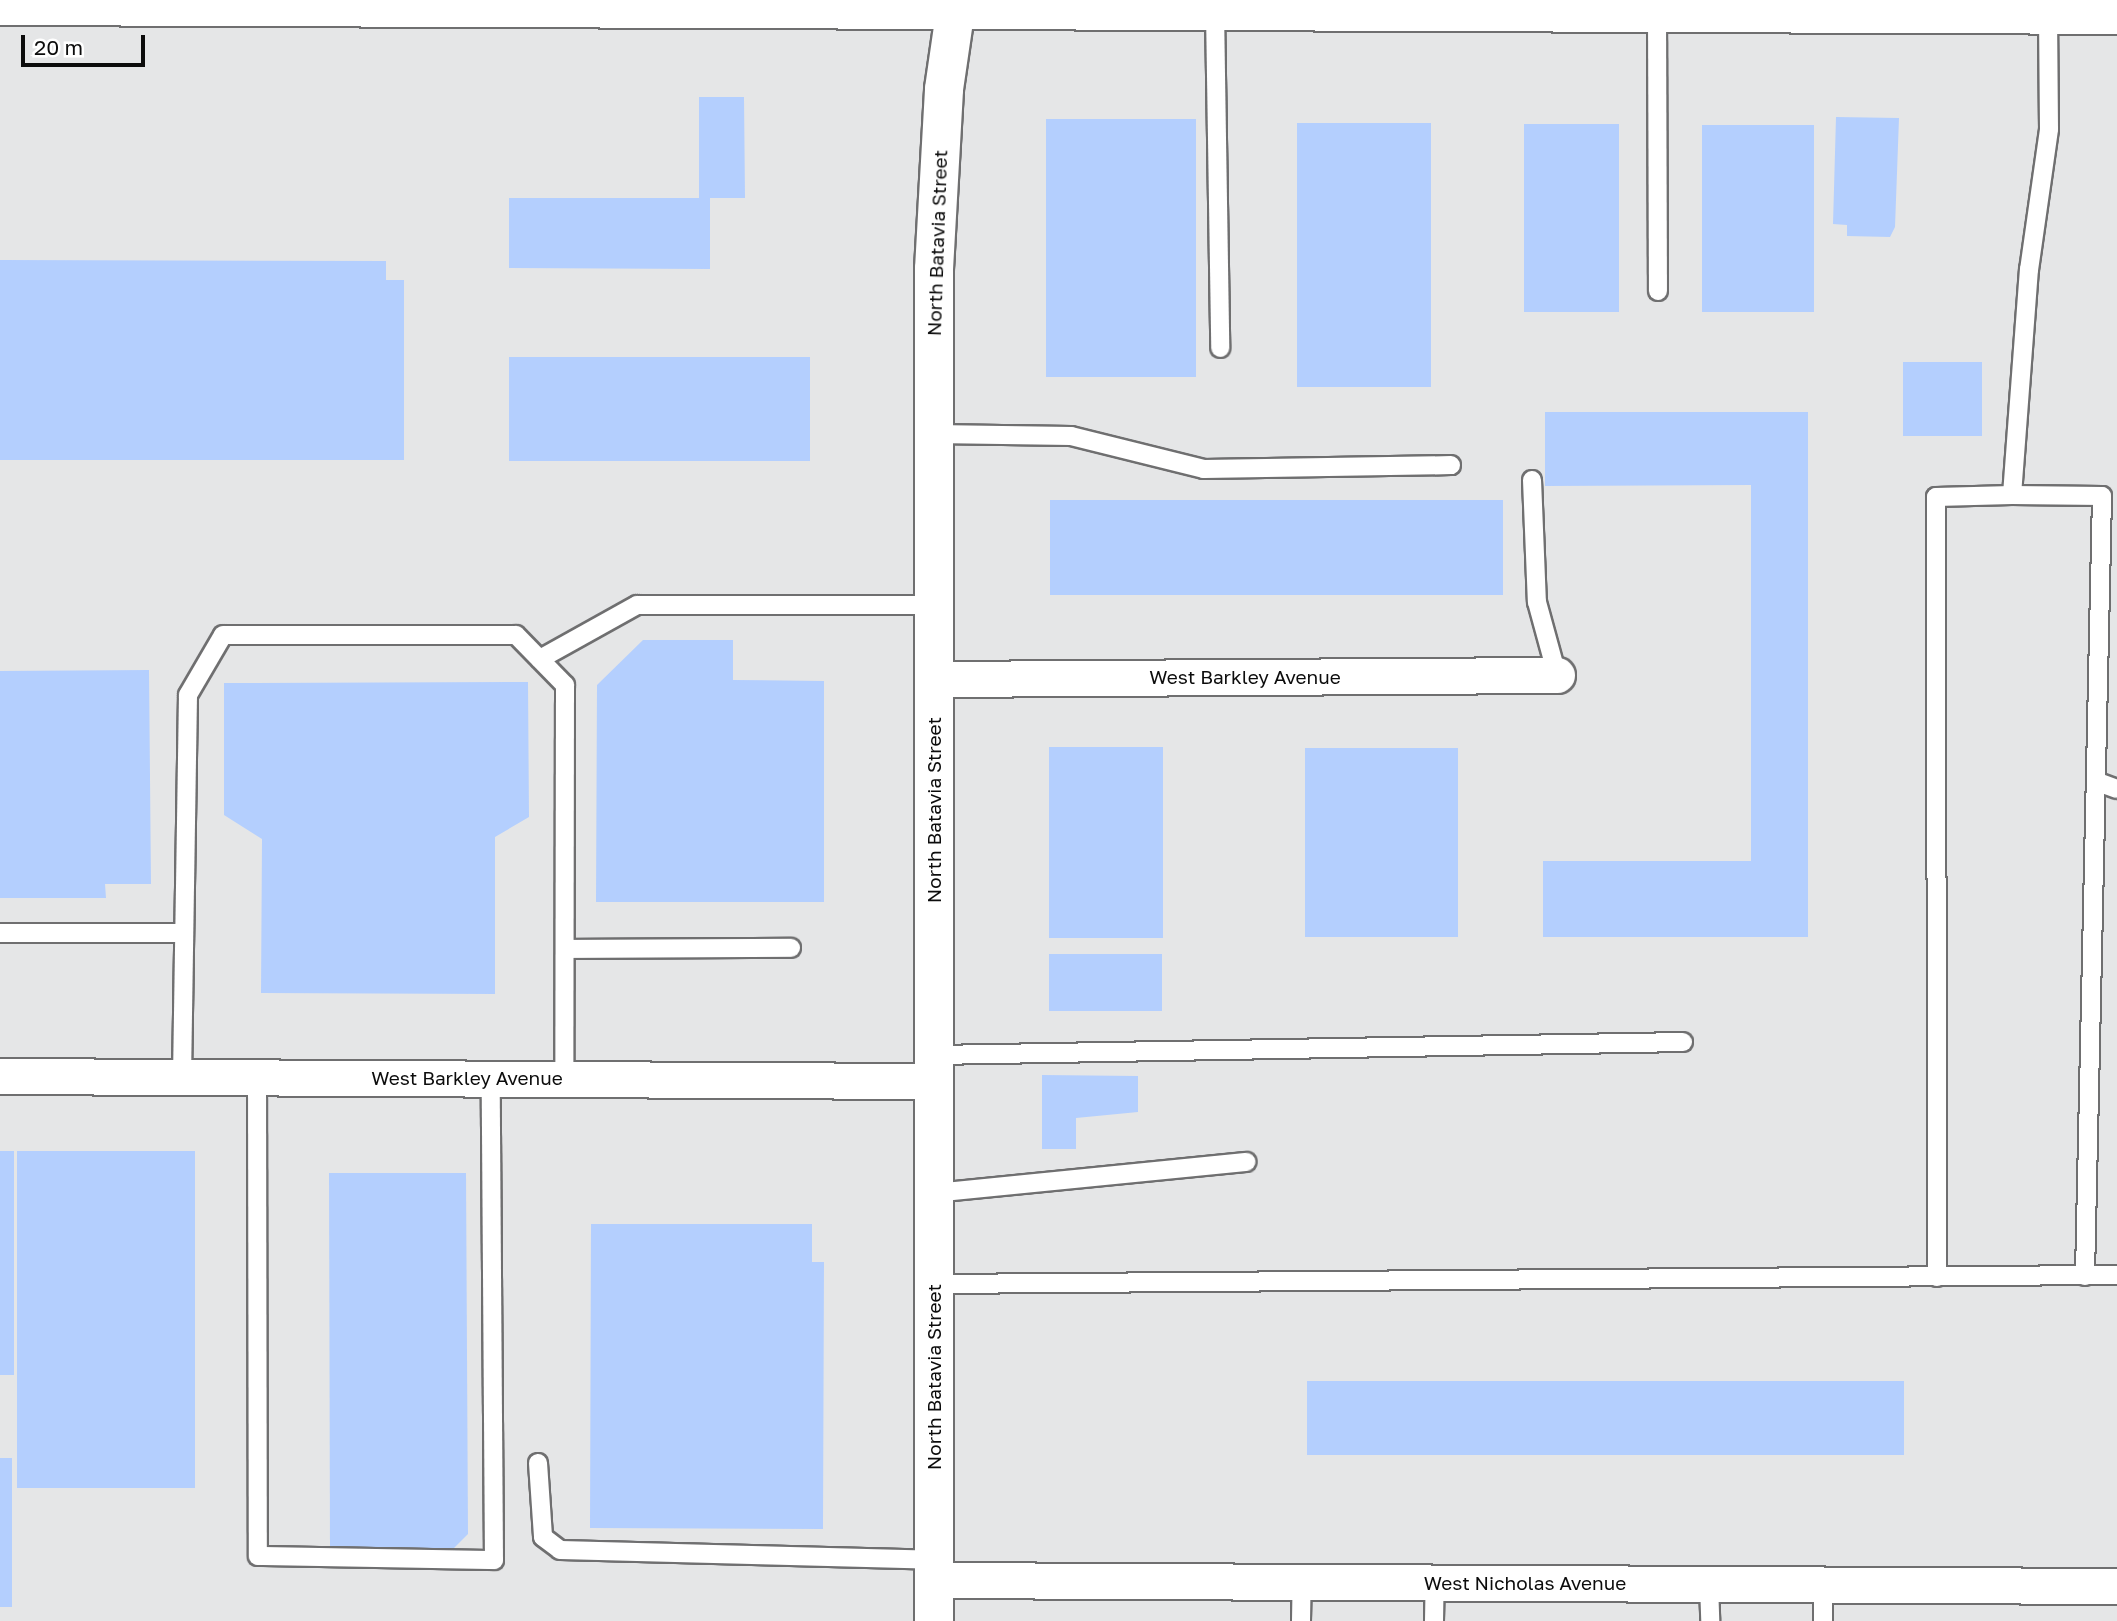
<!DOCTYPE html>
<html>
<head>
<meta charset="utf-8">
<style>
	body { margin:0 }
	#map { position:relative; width:2117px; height:1621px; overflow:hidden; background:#e5e6e7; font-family:"Golos Text",sans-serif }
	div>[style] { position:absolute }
	.building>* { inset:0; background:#b4cffe; transform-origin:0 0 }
	.roads { filter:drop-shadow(2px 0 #6f6f70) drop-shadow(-2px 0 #6f6f70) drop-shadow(0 2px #6f6f70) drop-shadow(0 -2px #6f6f70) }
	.lane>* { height:18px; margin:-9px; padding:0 9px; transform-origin:9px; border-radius:9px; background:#fff }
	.street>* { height:35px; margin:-17.5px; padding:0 17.5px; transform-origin:17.5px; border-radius:17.5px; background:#fff }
	.secondary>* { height:38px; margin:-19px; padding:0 19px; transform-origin:19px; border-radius:19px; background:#fff }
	span { translate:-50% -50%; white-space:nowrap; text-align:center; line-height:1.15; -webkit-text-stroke:7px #fff; paint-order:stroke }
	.street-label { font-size:19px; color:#0c0c0c }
	.scale { position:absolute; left:21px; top:35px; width:124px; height:32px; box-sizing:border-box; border:4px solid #0c0c0c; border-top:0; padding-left:9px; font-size:21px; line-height:24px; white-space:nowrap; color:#0c0c0c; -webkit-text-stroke:5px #fff; paint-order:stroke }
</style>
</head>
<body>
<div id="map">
	<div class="building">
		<i style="clip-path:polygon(699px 97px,744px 97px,745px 198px,710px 198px,710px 269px,509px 268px,509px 198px,699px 198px)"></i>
		<i style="clip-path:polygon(1836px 117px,1899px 118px,1895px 227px,1890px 237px,1847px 236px,1847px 225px,1833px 224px)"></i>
		<i style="left:1046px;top:119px;width:150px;height:258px"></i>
		<i style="left:1297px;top:123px;width:134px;height:264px"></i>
		<i style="left:1619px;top:124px;width:188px;height:95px;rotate:90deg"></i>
		<i style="left:1702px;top:125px;width:112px;height:187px"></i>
		<i style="clip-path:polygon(0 260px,386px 261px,386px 280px,404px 280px,404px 460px,0 460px)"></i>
		<i style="left:509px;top:357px;width:301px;height:104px"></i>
		<i style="left:1903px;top:362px;width:79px;height:74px"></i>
		<i style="clip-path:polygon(1545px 412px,1808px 412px,1808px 937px,1543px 937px,1543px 861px,1751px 861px,1751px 485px,1545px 486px)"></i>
		<i style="left:1050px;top:500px;width:453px;height:95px"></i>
		<i style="clip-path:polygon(643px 640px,733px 640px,733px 680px,824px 681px,824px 902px,596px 902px,597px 685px)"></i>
		<i style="clip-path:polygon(149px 670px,151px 884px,105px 884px,106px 898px,0 898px,0 671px)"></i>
		<i style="clip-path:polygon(528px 682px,529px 817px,495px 837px,495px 994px,261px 993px,262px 839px,224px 815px,224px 683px)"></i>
		<i style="left:1049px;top:747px;width:114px;height:191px"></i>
		<i style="left:1305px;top:748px;width:153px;height:189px"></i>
		<i style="left:1162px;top:954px;width:57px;height:113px;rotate:90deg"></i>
		<i style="clip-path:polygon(1042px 1075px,1138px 1076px,1138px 1112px,1076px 1118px,1076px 1149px,1042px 1149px)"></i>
		<i style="left:0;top:1151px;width:14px;height:224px"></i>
		<i style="left:17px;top:1151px;width:178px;height:337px"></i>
		<i style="clip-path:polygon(329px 1173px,466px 1173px,468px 1534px,454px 1548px,330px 1549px)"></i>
		<i style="clip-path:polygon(591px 1224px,812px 1224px,812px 1262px,824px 1262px,823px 1529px,590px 1528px)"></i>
		<i style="left:1307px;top:1381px;width:597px;height:74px"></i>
		<i style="left:0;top:1458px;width:12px;height:149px"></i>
	</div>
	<div class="roads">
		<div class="lane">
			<i style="left:1215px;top:11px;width:337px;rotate:89.1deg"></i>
			<i style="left:1657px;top:12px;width:279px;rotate:89.8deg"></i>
			<i style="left:934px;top:434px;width:137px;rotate:0.8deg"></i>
			<i style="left:1071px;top:436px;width:137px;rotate:13.9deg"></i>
			<i style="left:1204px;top:469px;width:247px;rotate:-0.9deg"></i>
			<i style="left:1532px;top:480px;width:122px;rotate:87.7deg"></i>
			<i style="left:1537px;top:602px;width:76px;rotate:74.7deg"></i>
			<i style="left:2012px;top:495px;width:226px;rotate:-85.7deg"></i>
			<i style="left:2029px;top:270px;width:142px;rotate:-81.9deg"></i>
			<i style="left:2049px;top:129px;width:115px;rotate:-90.5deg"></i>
			<i style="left:540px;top:659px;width:111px;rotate:-29.1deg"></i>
			<i style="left:637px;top:605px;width:297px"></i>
			<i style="left:2098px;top:782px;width:20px;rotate:20deg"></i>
			<i style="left:0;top:933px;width:184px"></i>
			<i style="left:565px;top:949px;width:226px;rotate:-0.3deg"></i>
			<i style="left:934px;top:1055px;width:749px;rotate:-0.99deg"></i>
			<i style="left:182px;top:1077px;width:382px;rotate:-89.1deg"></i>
			<i style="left:188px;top:695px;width:69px;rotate:-59.7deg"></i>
			<i style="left:223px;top:635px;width:293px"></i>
			<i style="left:516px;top:635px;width:70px;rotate:45.6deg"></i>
			<i style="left:565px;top:685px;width:393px;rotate:90.1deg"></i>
			<i style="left:257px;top:1077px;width:479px;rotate:89.9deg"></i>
			<i style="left:258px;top:1556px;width:236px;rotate:1deg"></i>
			<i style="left:494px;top:1560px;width:482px;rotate:-90.4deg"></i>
			<i style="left:934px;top:1193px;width:314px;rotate:-5.7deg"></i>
			<i style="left:1937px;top:1277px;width:780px;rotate:-90.07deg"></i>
			<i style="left:1936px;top:497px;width:76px;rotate:-1.5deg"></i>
			<i style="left:2012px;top:495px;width:90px;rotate:0.6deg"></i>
			<i style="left:2102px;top:496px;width:780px;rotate:91.25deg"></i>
			<i style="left:934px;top:1284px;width:1183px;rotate:-0.44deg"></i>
			<i style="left:538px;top:1463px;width:74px;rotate:86.1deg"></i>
			<i style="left:543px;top:1537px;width:21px;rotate:37deg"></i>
			<i style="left:560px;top:1550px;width:374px;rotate:1.5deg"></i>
			<i style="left:1709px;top:1584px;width:37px;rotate:88deg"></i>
			<i style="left:1823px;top:1584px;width:37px;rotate:90deg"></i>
			<i style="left:1301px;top:1621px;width:39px;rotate:-89deg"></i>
			<i style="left:1434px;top:1621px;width:39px;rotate:-89deg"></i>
		</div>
		<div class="street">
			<i style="left:934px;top:679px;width:623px;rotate:-0.37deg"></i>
			<i style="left:0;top:1076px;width:934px;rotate:0.31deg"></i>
			<i style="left:934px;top:1580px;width:1183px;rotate:0.29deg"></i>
		</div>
		<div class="secondary">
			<i style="left:0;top:6px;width:2117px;rotate:0.24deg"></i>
			<i style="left:934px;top:1621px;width:1352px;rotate:-90deg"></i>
			<i style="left:934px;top:269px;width:180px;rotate:-86.8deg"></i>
			<i style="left:944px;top:89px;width:90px;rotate:-81.7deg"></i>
		</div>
	</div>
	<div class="street-label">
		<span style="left:937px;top:243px;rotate:-88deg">North Batavia Street</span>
		<span style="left:1245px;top:677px">West Barkley Avenue</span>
		<span style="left:934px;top:810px;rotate:-90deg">North Batavia Street</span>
		<span style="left:467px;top:1078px">West Barkley Avenue</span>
		<span style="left:934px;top:1377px;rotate:-90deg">North Batavia Street</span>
		<span style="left:1525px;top:1583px">West Nicholas Avenue</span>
	</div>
	<div class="scale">20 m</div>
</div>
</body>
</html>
